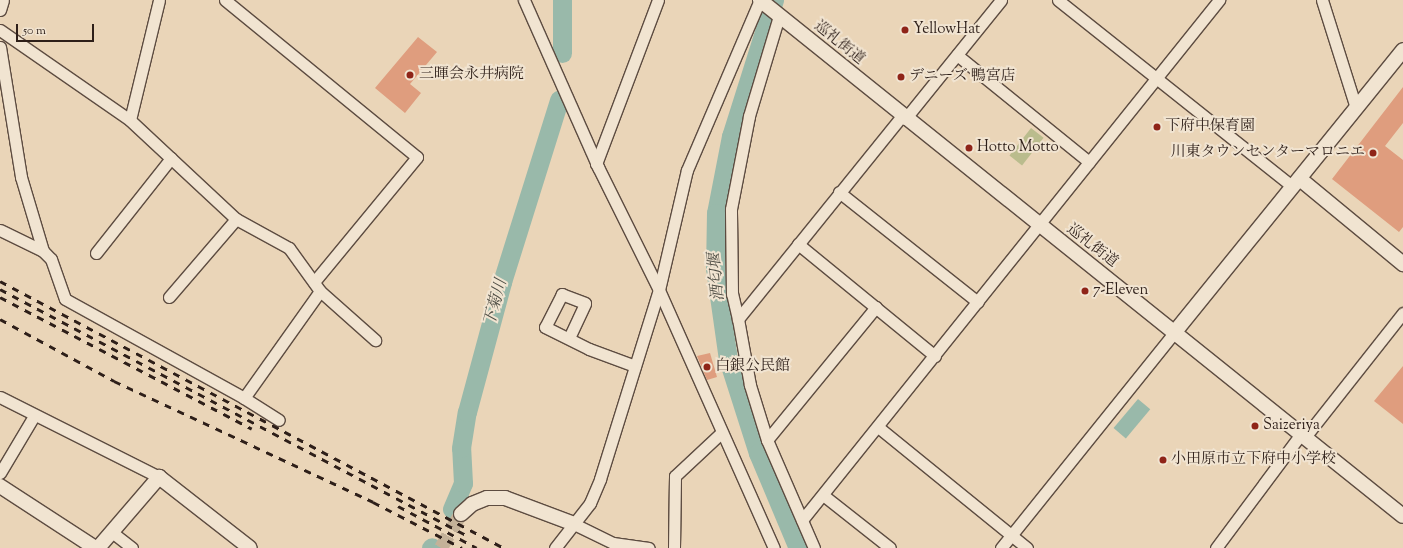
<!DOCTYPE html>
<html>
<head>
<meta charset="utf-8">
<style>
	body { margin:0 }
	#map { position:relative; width:1403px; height:548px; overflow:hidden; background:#ead5b8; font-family:"Sorts Mill Goudy","Noto Serif JP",serif }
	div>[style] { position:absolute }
	.green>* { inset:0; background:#babc8d; transform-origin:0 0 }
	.water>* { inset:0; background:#99b9aa; transform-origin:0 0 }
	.river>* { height:19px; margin:-9.5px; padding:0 9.5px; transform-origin:9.5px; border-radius:9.5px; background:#99b9aa }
	.building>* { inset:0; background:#df9d7e }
	.tertiary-tunnel>* { height:14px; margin-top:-7px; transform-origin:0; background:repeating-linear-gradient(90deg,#c4b198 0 14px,transparent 0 21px) }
	.roads { filter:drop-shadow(1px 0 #5d4c41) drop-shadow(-1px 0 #5d4c41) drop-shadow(0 1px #5d4c41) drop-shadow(0 -1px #5d4c41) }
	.minor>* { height:11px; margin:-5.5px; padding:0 5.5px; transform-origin:5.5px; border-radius:5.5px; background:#f1e4d1 }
	.tertiary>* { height:14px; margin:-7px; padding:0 7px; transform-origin:7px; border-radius:7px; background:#f1e4d1 }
	.rail>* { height:3px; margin-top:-1.5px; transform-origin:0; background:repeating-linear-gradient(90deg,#2e1f19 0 7px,transparent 0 14px) }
	.dots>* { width:11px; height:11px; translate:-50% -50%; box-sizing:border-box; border:2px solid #f1e4d1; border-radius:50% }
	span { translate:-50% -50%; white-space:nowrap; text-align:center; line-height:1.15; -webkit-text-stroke:4px #f1e4d1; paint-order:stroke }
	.poi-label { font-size:15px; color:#2e1f19 }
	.left { translate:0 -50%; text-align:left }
	.right { translate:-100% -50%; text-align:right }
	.street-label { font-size:15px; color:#2e1f19 }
	.water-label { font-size:16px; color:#4e4d44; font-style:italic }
	.scale { position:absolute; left:16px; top:24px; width:78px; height:18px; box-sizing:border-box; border:2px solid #2e1f19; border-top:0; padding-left:5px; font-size:12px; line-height:14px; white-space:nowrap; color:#2e1f19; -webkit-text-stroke:3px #f1e4d1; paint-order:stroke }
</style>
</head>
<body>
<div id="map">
	<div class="green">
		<i style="left:1031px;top:128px;width:16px;height:35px;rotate:38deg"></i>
	</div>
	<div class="water">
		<i style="left:1138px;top:399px;width:16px;height:38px;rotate:40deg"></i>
	</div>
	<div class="river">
		<i style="left:774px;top:0;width:143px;rotate:107.5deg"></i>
		<i style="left:731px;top:136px;width:78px;rotate:101deg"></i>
		<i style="left:716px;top:213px;width:55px;rotate:91deg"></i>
		<i style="left:715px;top:268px;width:92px;rotate:81.9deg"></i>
		<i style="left:728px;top:359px;width:99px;rotate:72.3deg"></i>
		<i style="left:758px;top:453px;width:103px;rotate:67.2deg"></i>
		<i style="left:562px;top:53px;width:53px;rotate:-90deg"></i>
		<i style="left:452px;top:509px;width:28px;rotate:-67deg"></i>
		<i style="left:463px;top:483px;width:35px;rotate:-93deg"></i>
		<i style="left:461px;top:448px;width:36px;rotate:-81deg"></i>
		<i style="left:467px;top:412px;width:135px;rotate:-74.9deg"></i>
		<i style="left:502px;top:282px;width:191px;rotate:-72.6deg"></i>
		<i style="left:431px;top:548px;width:1px;rotate:-45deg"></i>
	</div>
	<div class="building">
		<i style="clip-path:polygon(418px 37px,437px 52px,410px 84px,421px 93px,405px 113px,375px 88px)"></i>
		<i style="clip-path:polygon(1403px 87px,1403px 123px,1385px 146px,1403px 160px,1403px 227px,1399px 232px,1332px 179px)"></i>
		<i style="clip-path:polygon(710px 353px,717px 377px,707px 380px,697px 356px)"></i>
		<i style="clip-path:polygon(1403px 366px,1403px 424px,1374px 401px)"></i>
	</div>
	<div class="tertiary-tunnel">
		<i style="left:441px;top:548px;width:39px;rotate:-60deg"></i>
	</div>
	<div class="roads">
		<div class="minor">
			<i style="left:225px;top:0;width:248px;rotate:39.3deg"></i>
			<i style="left:417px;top:157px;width:162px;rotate:129.5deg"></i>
			<i style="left:524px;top:0;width:183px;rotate:66.1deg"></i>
			<i style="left:598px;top:167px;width:137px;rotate:63.6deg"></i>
			<i style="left:659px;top:290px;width:282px;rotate:66deg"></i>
			<i style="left:1058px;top:0;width:300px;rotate:38.5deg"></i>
			<i style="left:1322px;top:0;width:113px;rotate:72.5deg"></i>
			<i style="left:0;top:10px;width:10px;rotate:-73deg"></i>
			<i style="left:0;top:30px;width:158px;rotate:34.7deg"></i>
			<i style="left:0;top:47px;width:132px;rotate:80.8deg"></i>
			<i style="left:21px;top:177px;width:77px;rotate:73.4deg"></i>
			<i style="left:43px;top:251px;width:11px;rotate:45deg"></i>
			<i style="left:51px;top:259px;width:42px;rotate:70.7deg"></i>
			<i style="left:65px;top:299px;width:205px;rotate:28.9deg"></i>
			<i style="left:244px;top:398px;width:131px;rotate:-54.6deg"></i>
			<i style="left:320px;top:291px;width:53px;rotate:-125.8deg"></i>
			<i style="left:289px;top:248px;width:60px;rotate:-151.3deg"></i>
			<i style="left:236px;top:219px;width:145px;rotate:-137deg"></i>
			<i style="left:130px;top:120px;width:123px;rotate:-76.4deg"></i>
			<i style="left:957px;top:55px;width:170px;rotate:39deg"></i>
			<i style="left:905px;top:119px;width:153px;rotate:-51.1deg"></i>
			<i style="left:596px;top:164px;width:175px;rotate:-69.3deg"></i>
			<i style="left:839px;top:192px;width:177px;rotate:38.4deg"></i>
			<i style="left:0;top:230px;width:48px;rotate:26deg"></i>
			<i style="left:798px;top:244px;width:177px;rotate:39.3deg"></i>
			<i style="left:96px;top:253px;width:121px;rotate:-51.7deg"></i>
			<i style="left:320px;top:291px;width:74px;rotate:41.7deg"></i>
			<i style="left:169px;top:297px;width:103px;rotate:-49.3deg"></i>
			<i style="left:738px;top:319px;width:26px;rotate:-103deg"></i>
			<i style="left:732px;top:294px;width:85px;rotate:-90.7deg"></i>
			<i style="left:731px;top:209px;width:95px;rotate:-79deg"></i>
			<i style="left:749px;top:116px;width:104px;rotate:-73.3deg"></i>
			<i style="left:569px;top:338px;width:38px;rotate:-65deg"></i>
			<i style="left:585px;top:303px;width:25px;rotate:-159deg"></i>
			<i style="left:562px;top:294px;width:37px;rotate:117deg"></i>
			<i style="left:545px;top:327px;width:49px;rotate:26.6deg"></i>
			<i style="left:589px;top:349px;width:49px;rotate:20.3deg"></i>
			<i style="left:0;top:397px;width:178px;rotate:26.7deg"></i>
			<i style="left:244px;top:398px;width:41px;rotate:32.2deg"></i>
			<i style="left:878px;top:427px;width:192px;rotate:39.1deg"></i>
			<i style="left:1305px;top:437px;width:158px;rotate:-51.7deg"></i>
			<i style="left:767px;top:440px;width:172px;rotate:-50.7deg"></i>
			<i style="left:0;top:473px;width:66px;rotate:-59.2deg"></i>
			<i style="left:823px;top:495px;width:85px;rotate:38.3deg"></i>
			<i style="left:802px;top:520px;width:667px;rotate:-51.27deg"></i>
			<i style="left:574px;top:524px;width:43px;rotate:26deg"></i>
			<i style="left:613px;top:543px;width:36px;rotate:8deg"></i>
			<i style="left:113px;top:533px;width:24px;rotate:38deg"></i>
			<i style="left:555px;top:548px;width:57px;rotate:-52.1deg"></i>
			<i style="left:590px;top:503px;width:26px;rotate:-67deg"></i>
			<i style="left:600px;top:479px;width:198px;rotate:-72.7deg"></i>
			<i style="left:659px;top:290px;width:123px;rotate:-76.9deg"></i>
			<i style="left:687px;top:170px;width:185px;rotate:-66.8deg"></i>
			<i style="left:674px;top:548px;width:72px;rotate:-89.2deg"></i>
			<i style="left:675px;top:476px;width:63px;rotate:-43.1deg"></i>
			<i style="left:814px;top:548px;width:118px;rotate:-113.5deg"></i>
			<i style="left:767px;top:440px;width:58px;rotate:-107.2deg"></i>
			<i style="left:750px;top:385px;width:67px;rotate:-100.3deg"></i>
			<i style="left:738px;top:319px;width:261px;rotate:-51.1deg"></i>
			<i style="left:1001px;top:548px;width:276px;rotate:-51.2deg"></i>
			<i style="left:1216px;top:548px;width:142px;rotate:-53.3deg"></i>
		</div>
		<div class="tertiary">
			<i style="left:760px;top:0;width:824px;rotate:38.75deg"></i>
			<i style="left:1300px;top:179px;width:134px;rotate:39.5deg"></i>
			<i style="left:1174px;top:333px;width:364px;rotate:-51deg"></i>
			<i style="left:0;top:486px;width:113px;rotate:33.1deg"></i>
			<i style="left:461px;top:514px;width:15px;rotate:-42deg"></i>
			<i style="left:472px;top:504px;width:16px;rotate:-22deg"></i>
			<i style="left:487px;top:498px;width:18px"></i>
			<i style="left:505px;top:498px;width:74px;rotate:20.6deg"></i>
			<i style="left:98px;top:548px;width:94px;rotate:-49.3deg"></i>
			<i style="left:159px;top:477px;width:115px;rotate:38deg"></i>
		</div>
	</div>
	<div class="rail">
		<i style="left:0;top:281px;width:570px;rotate:27.91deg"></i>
		<i style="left:0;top:289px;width:527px;rotate:27.83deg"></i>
		<i style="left:0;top:297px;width:284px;rotate:27.6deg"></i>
		<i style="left:0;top:319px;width:130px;rotate:28.5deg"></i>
		<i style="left:114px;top:381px;width:286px;rotate:25deg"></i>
		<i style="left:373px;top:502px;width:100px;rotate:27.3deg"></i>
		<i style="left:398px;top:506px;width:89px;rotate:28deg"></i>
	</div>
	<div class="dots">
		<i style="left:905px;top:30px;background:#8f2418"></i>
		<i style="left:410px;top:75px;background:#8f2418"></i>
		<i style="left:901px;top:77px;background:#8f2418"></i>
		<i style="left:1157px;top:127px;background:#8f2418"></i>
		<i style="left:969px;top:148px;background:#8f2418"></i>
		<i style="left:1373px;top:153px;background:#8f2418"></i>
		<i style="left:1085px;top:291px;background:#8f2418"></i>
		<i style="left:707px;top:367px;background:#8f2418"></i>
		<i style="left:1255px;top:426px;background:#8f2418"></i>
		<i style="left:1163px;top:460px;background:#8f2418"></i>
	</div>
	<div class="poi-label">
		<span class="left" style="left:913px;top:30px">YellowHat</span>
		<span class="left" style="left:419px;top:75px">三暉会永井病院</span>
		<span class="left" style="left:909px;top:77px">デニーズ 鴨宮店</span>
		<span class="left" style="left:1165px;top:127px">下府中保育園</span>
		<span class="left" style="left:977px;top:148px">Hotto Motto</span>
		<span class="right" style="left:1365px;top:153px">川東タウンセンターマロニエ</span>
		<span class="left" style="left:1093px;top:291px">7-Eleven</span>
		<span class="left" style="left:715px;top:367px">白銀公民館</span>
		<span class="left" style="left:1263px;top:426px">Saizeriya</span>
		<span class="left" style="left:1171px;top:460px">小田原市立下府中小学校</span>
	</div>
	<div class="street-label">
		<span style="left:839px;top:43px;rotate:39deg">巡礼街道</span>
		<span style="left:1092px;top:246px;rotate:38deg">巡礼街道</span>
	</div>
	<div class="water-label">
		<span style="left:718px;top:277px;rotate:-95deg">酒匂堰</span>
		<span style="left:497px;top:303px;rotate:-75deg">下菊川</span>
	</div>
	<div class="scale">50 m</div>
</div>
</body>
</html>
